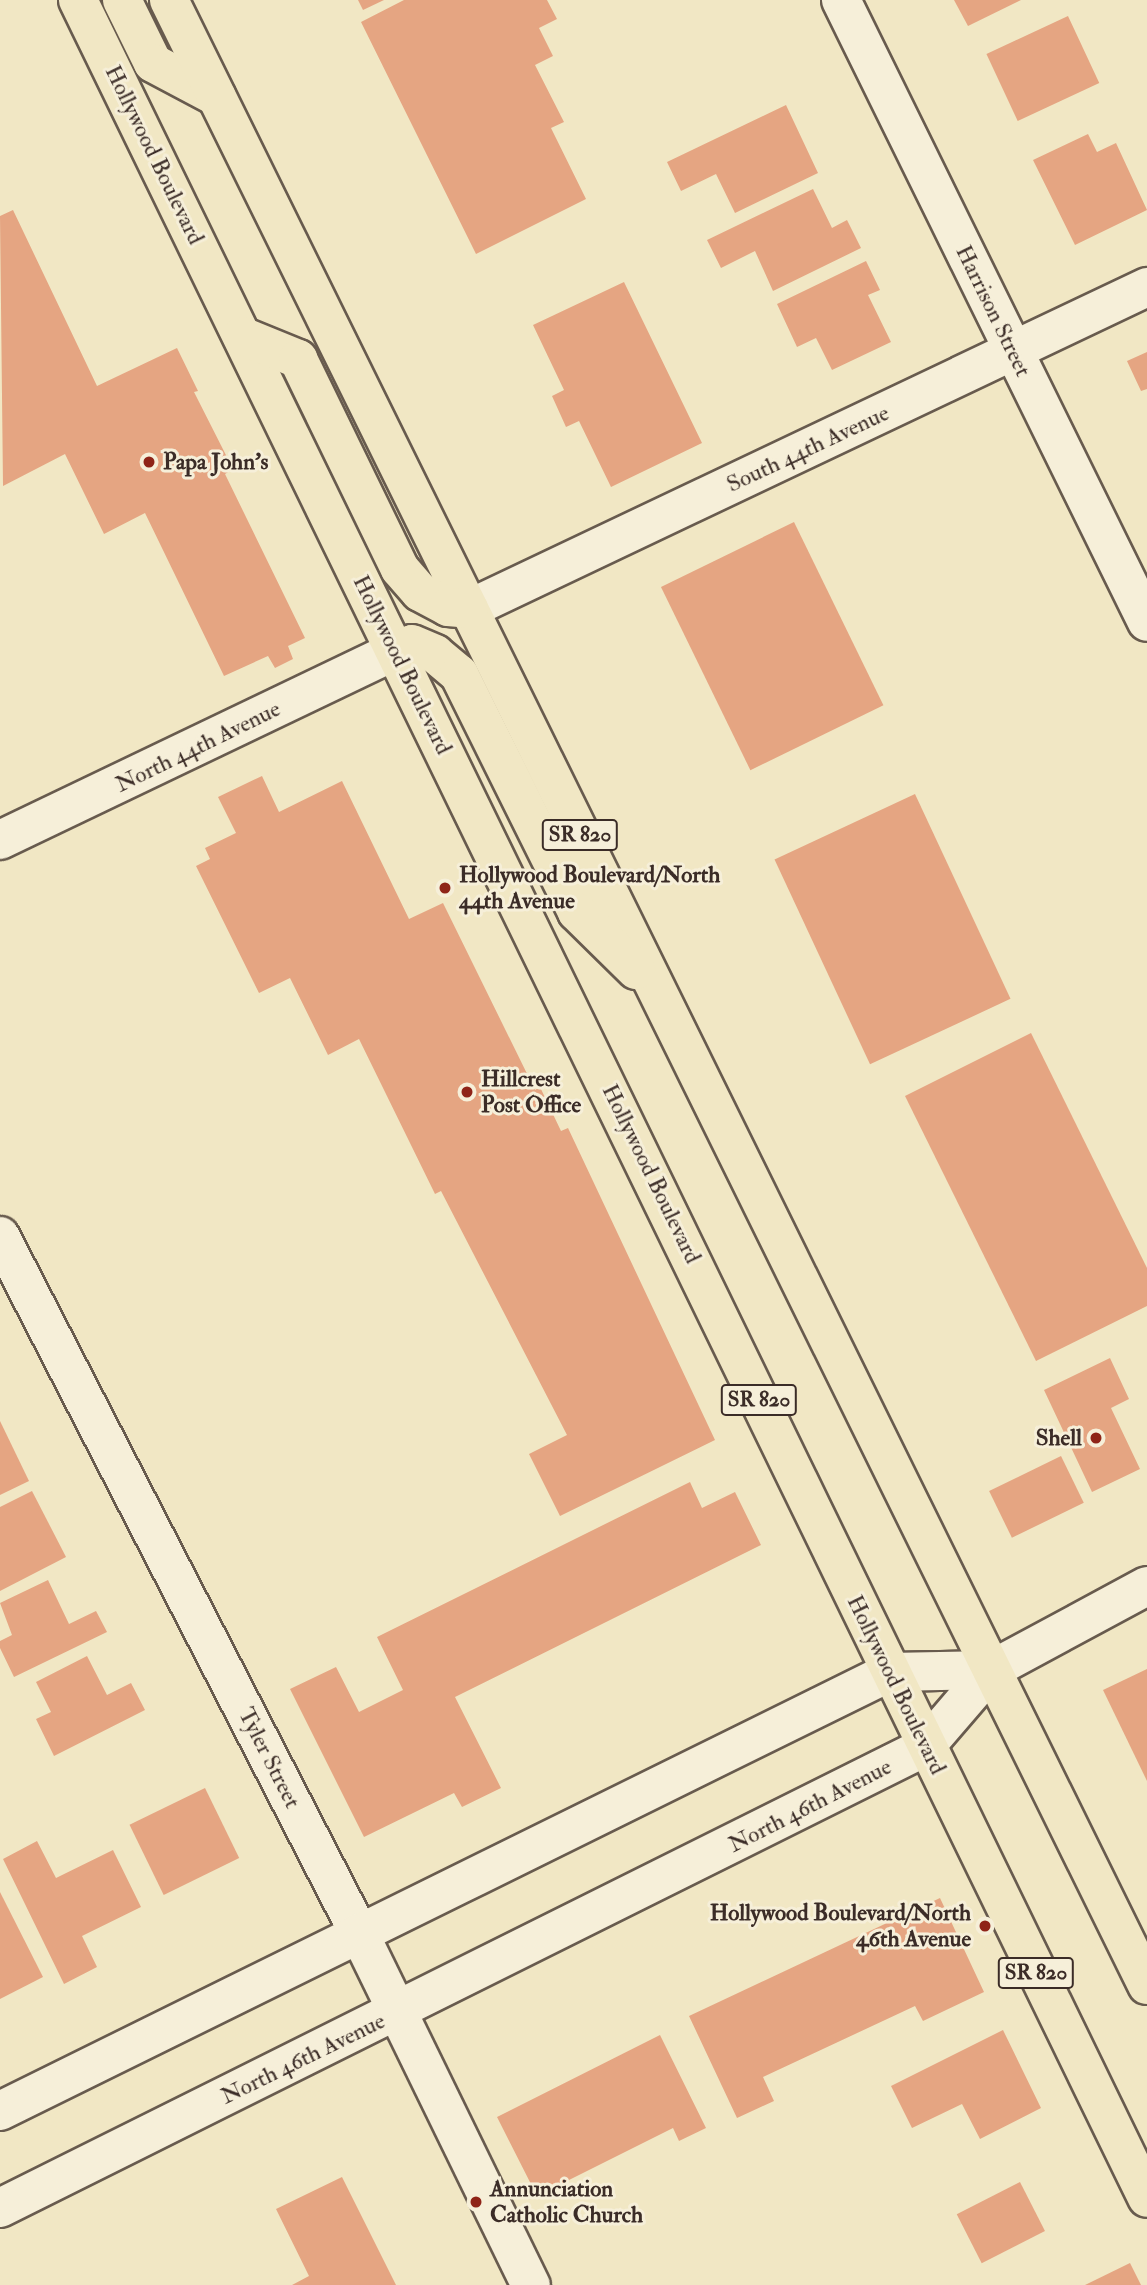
<!DOCTYPE html>
<html>
<head>
<meta charset="utf-8">
<style>
	body { margin:0 }
	#map { position:relative; width:1147px; height:2285px; overflow:hidden; background:#f1e7c4; font-family:"IM FELL Double Pica",serif }
	div>[style] { position:absolute }
	.building>* { inset:0; background:#e5a582; transform-origin:0 0 }
	.roads { filter:drop-shadow(2px 0 #685b4e) drop-shadow(-2px 0 #685b4e) drop-shadow(0 2px #685b4e) drop-shadow(0 -2px #685b4e) }
	.minor>* { height:38px; margin:-19px; padding:0 19px; transform-origin:19px; border-radius:19px; background:#f6efd9 }
	.tertiary>* { height:38px; margin:-19px; padding:0 19px; transform-origin:19px; border-radius:19px; background:#f6efd9 }
	.trunk>* { height:38px; margin:-19px; padding:0 19px; transform-origin:19px; border-radius:19px; background:#f1e7c4 }
	.dots>* { width:19px; height:19px; translate:-50% -50%; box-sizing:border-box; border:4px solid #f6efd9; border-radius:50% }
	span { translate:-50% -50%; white-space:nowrap; text-align:center; line-height:1.15; -webkit-text-stroke:6px #f6efd9; paint-order:stroke }
	.shield-label span { padding:2px 5px; background:#f6efd9; border:2px solid; border-radius:5px; -webkit-text-stroke-width:0 }
	.shield-label { font-size:21px; color:#3b2c27; font-weight:700 }
	.street-label { font-size:23px; color:#3b2c27 }
	.poi-label { font-size:23px; color:#3b2c27; font-weight:700 }
	.left { translate:0 -50%; text-align:left }
	.right { translate:-100% -50%; text-align:right }
</style>
</head>
<body>
<div id="map">
	<div class="building">
		<i style="clip-path:polygon(358px 0,384px 0,363px 10px)"></i>
		<i style="clip-path:polygon(404px 0,547px 0,557px 19px,539px 28px,553px 56px,535px 65px,564px 122px,551px 128px,586px 199px,476px 254px,361px 22px)"></i>
		<i style="clip-path:polygon(954px 0,1021px 0,968px 26px)"></i>
		<i style="left:1068px;top:16px;width:74px;height:90px;rotate:65deg"></i>
		<i style="clip-path:polygon(786px 105px,818px 173px,735px 213px,716px 174px,681px 191px,667px 162px)"></i>
		<i style="clip-path:polygon(1088px 134px,1097px 152px,1116px 143px,1147px 210px,1075px 245px,1033px 160px)"></i>
		<i style="clip-path:polygon(813px 189px,832px 228px,847px 220px,861px 248px,773px 291px,755px 251px,721px 268px,707px 240px)"></i>
		<i style="clip-path:polygon(13px 210px,97px 386px,177px 348px,198px 391px,194px 392px,233px 469px,225px 474px,305px 638px,288px 646px,293px 659px,275px 668px,268px 656px,224px 676px,145px 513px,104px 534px,65px 454px,3px 486px,0 216px)"></i>
		<i style="clip-path:polygon(866px 261px,880px 290px,868px 295px,891px 342px,832px 370px,816px 338px,797px 347px,777px 304px)"></i>
		<i style="clip-path:polygon(624px 282px,702px 443px,611px 487px,579px 421px,566px 427px,552px 396px,564px 390px,533px 325px)"></i>
		<i style="clip-path:polygon(1147px 352px,1147px 389px,1141px 391px,1127px 361px)"></i>
		<i style="left:794px;top:522px;width:204px;height:148px;rotate:64deg"></i>
		<i style="clip-path:polygon(262px 776px,279px 812px,342px 781px,409px 919px,443px 903px,535px 1090px,540px 1087px,561px 1131px,568px 1128px,715px 1440px,560px 1516px,529px 1454px,567px 1435px,441px 1191px,435px 1194px,359px 1039px,328px 1055px,290px 978px,259px 993px,196px 866px,210px 859px,205px 848px,236px 833px,218px 797px)"></i>
		<i style="left:915px;top:794px;width:226px;height:155px;rotate:65deg"></i>
		<i style="clip-path:polygon(1031px 1033px,1147px 1268px,1147px 1306px,1036px 1361px,905px 1096px)"></i>
		<i style="clip-path:polygon(1110px 1358px,1129px 1399px,1111px 1408px,1140px 1469px,1092px 1492px,1044px 1390px)"></i>
		<i style="clip-path:polygon(0 1421px,29px 1481px,0 1495px)"></i>
		<i style="left:1061px;top:1456px;width:52px;height:80px;rotate:64deg"></i>
		<i style="clip-path:polygon(690px 1482px,702px 1508px,735px 1492px,761px 1545px,455px 1697px,501px 1788px,462px 1807px,454px 1793px,364px 1837px,290px 1689px,336px 1667px,359px 1712px,403px 1690px,377px 1637px)"></i>
		<i style="clip-path:polygon(32px 1491px,66px 1557px,0 1591px,0 1507px)"></i>
		<i style="clip-path:polygon(48px 1580px,69px 1624px,96px 1611px,107px 1632px,14px 1677px,0 1648px,0 1641px,12px 1635px,0 1603px)"></i>
		<i style="clip-path:polygon(87px 1656px,107px 1695px,131px 1683px,145px 1710px,54px 1756px,36px 1719px,51px 1712px,36px 1682px)"></i>
		<i style="clip-path:polygon(1147px 1669px,1147px 1781px,1103px 1690px)"></i>
		<i style="left:205px;top:1788px;width:78px;height:84px;rotate:64deg"></i>
		<i style="clip-path:polygon(37px 1841px,56px 1878px,113px 1850px,141px 1907px,82px 1936px,97px 1967px,64px 1984px,3px 1859px)"></i>
		<i style="clip-path:polygon(0 1892px,43px 1977px,0 1999px)"></i>
		<i style="clip-path:polygon(940px 1898px,984px 1992px,923px 2021px,915px 2006px,763px 2077px,774px 2101px,737px 2118px,689px 2016px)"></i>
		<i style="clip-path:polygon(1003px 2030px,1041px 2108px,980px 2139px,962px 2104px,912px 2128px,891px 2086px)"></i>
		<i style="clip-path:polygon(660px 2035px,706px 2128px,679px 2141px,673px 2128px,537px 2196px,497px 2117px)"></i>
		<i style="clip-path:polygon(342px 2177px,396px 2285px,292px 2285px,309px 2276px,276px 2209px)"></i>
		<i style="left:1020px;top:2182px;width:55px;height:71px;rotate:63deg"></i>
		<i style="clip-path:polygon(1130px 2263px,1141px 2285px,1085px 2285px)"></i>
	</div>
	<div class="roads">
		<div class="minor">
			<i style="left:841px;top:0;width:693px;rotate:63.8deg"></i>
			<i style="left:469px;top:609px;width:751px;rotate:-25.4deg"></i>
			<i style="left:0;top:840px;width:438px;rotate:-25.6deg"></i>
			<i style="left:0;top:1236px;width:784px;rotate:62.75deg"></i>
			<i style="left:359px;top:1933px;width:392px;rotate:64deg"></i>
		</div>
		<div class="tertiary">
			<i style="left:0;top:2111px;width:992px;rotate:-26.26deg"></i>
			<i style="left:890px;top:1672px;width:101px;rotate:-1.1deg"></i>
			<i style="left:0;top:2208px;width:1034px;rotate:-26.49deg"></i>
			<i style="left:925px;top:1747px;width:101px;rotate:-49.4deg"></i>
			<i style="left:991px;top:1670px;width:177px;rotate:-28.3deg"></i>
		</div>
		<div class="trunk">
			<i style="left:78px;top:0;width:2444px;rotate:64.06deg"></i>
			<i style="left:122px;top:0;width:70px;rotate:63.8deg"></i>
			<i style="left:153px;top:63px;width:72px;rotate:28deg"></i>
			<i style="left:169px;top:0;width:2213px;rotate:63.77deg"></i>
			<i style="left:242px;top:336px;width:61px;rotate:22.3deg"></i>
			<i style="left:298px;top:359px;width:233px;rotate:64.1deg"></i>
			<i style="left:400px;top:569px;width:30px;rotate:49deg"></i>
			<i style="left:420px;top:592px;width:32px;rotate:28deg"></i>
			<i style="left:448px;top:607px;width:21px;rotate:5deg"></i>
			<i style="left:395px;top:651px;width:18px;rotate:-22deg"></i>
			<i style="left:412px;top:644px;width:25px;rotate:23deg"></i>
			<i style="left:435px;top:654px;width:31px;rotate:40deg"></i>
			<i style="left:459px;top:674px;width:266px;rotate:63.6deg"></i>
			<i style="left:577px;top:912px;width:83px;rotate:44.5deg"></i>
		</div>
	</div>
	<div class="dots">
		<i style="left:149px;top:462px;background:#8f2418"></i>
		<i style="left:445px;top:888px;background:#8f2418"></i>
		<i style="left:467px;top:1092px;background:#8f2418"></i>
		<i style="left:1096px;top:1438px;background:#8f2418"></i>
		<i style="left:985px;top:1926px;background:#8f2418"></i>
		<i style="left:476px;top:2202px;background:#8f2418"></i>
	</div>
	<div class="shield-label">
		<span style="left:580px;top:835px">SR 820</span>
		<span style="left:759px;top:1400px">SR 820</span>
		<span style="left:1036px;top:1973px">SR 820</span>
	</div>
	<div class="street-label">
		<span style="left:154px;top:155px;rotate:64deg">Hollywood Boulevard</span>
		<span style="left:993px;top:311px;rotate:64deg">Harrison Street</span>
		<span style="left:808px;top:449px;rotate:-25deg">South 44th Avenue</span>
		<span style="left:402px;top:665px;rotate:64deg">Hollywood Boulevard</span>
		<span style="left:198px;top:747px;rotate:-26deg">North 44th Avenue</span>
		<span style="left:651px;top:1174px;rotate:64deg">Hollywood Boulevard</span>
		<span style="left:896px;top:1685px;rotate:64deg">Hollywood Boulevard</span>
		<span style="left:269px;top:1758px;rotate:63deg">Tyler Street</span>
		<span style="left:810px;top:1806px;rotate:-27deg">North 46th Avenue</span>
		<span style="left:303px;top:2059px;rotate:-26deg">North 46th Avenue</span>
	</div>
	<div class="poi-label">
		<span class="left" style="left:163px;top:462px">Papa John's</span>
		<span class="left" style="left:459px;top:888px">Hollywood Boulevard/North<br>44th Avenue</span>
		<span class="left" style="left:481px;top:1092px">Hillcrest<br>Post Office</span>
		<span class="right" style="left:1082px;top:1438px">Shell</span>
		<span class="right" style="left:971px;top:1926px">Hollywood Boulevard/North<br>46th Avenue</span>
		<span class="left" style="left:490px;top:2202px">Annunciation<br>Catholic Church</span>
	</div>
</div>
</body>
</html>
